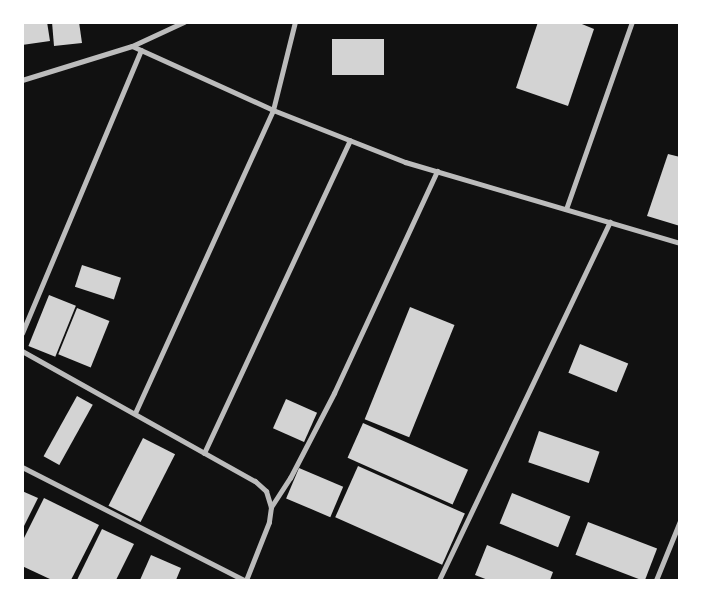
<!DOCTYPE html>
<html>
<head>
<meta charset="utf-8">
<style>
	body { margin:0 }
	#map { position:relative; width:702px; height:603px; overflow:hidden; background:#111; font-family:"PT Sans Narrow",sans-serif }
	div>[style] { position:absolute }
	.building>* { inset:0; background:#d3d3d3; transform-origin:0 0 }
	.minor>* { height:5px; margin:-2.5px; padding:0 2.5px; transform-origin:2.5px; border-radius:2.5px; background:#bcbcbc }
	span { translate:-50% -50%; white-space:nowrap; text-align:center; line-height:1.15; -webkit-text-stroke:4px #fff; paint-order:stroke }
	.frame { position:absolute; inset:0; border:24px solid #fff; pointer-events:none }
</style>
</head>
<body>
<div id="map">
	<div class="building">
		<i style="clip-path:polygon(22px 22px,47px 22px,50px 41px,22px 45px)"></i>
		<i style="clip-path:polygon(52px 22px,79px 22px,82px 43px,54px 46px)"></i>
		<i style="clip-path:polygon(538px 22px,577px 22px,594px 29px,568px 106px,516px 88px)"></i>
		<i style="left:332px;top:39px;width:52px;height:36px"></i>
		<i style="clip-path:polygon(668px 154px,680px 157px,680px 226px,647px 216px)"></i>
		<i style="left:82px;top:265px;width:41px;height:23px;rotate:18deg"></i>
		<i style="left:49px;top:295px;width:29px;height:55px;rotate:22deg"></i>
		<i style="left:410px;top:307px;width:48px;height:121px;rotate:22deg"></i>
		<i style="left:77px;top:308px;width:35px;height:50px;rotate:22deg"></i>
		<i style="left:580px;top:344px;width:52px;height:31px;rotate:22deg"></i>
		<i style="left:77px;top:396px;width:18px;height:69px;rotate:29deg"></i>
		<i style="left:286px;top:399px;width:34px;height:32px;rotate:24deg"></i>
		<i style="left:363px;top:423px;width:115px;height:38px;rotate:24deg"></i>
		<i style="left:539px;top:431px;width:64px;height:33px;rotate:19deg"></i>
		<i style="left:143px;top:438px;width:36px;height:76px;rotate:27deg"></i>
		<i style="left:358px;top:466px;width:117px;height:56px;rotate:24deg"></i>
		<i style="left:299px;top:468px;width:48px;height:33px;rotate:23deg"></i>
		<i style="clip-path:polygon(22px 491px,38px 498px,22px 530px)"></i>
		<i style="left:512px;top:493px;width:63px;height:33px;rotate:22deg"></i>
		<i style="clip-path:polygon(44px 498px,99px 525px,71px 580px,52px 580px,22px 566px,22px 542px)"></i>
		<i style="left:588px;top:522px;width:74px;height:35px;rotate:21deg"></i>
		<i style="clip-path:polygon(102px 529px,134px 544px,116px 580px,77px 580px)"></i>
		<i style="clip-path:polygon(487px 545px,553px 572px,550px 580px,488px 580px,475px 575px)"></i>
		<i style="clip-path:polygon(151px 555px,181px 568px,176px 580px,140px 580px)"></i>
	</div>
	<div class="minor">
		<i style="left:132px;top:46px;width:155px;rotate:24.4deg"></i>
		<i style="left:273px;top:110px;width:142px;rotate:21.5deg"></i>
		<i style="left:405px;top:162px;width:287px;rotate:16.4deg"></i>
		<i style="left:22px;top:80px;width:115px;rotate:-17.2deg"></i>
		<i style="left:132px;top:46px;width:57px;rotate:-24.8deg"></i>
		<i style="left:566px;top:209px;width:198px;rotate:-70.6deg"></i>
		<i style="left:22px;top:333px;width:307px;rotate:-67.2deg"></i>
		<i style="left:22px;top:351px;width:267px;rotate:29.2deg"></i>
		<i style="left:255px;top:481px;width:15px;rotate:42deg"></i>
		<i style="left:266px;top:491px;width:17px;rotate:73deg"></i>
		<i style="left:271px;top:507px;width:15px;rotate:98deg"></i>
		<i style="left:269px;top:522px;width:62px;rotate:111.6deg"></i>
		<i style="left:135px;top:413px;width:333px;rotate:-65.5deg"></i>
		<i style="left:273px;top:110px;width:91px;rotate:-76deg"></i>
		<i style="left:204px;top:453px;width:345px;rotate:-65deg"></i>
		<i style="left:22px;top:467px;width:249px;rotate:27deg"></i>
		<i style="left:271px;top:507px;width:35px;rotate:-57deg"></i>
		<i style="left:290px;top:478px;width:96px;rotate:-62.6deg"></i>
		<i style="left:334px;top:393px;width:245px;rotate:-65.1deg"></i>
		<i style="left:439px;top:580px;width:397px;rotate:-64.5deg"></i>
		<i style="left:656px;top:580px;width:64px;rotate:-67.9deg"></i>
	</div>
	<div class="frame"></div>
</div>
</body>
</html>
